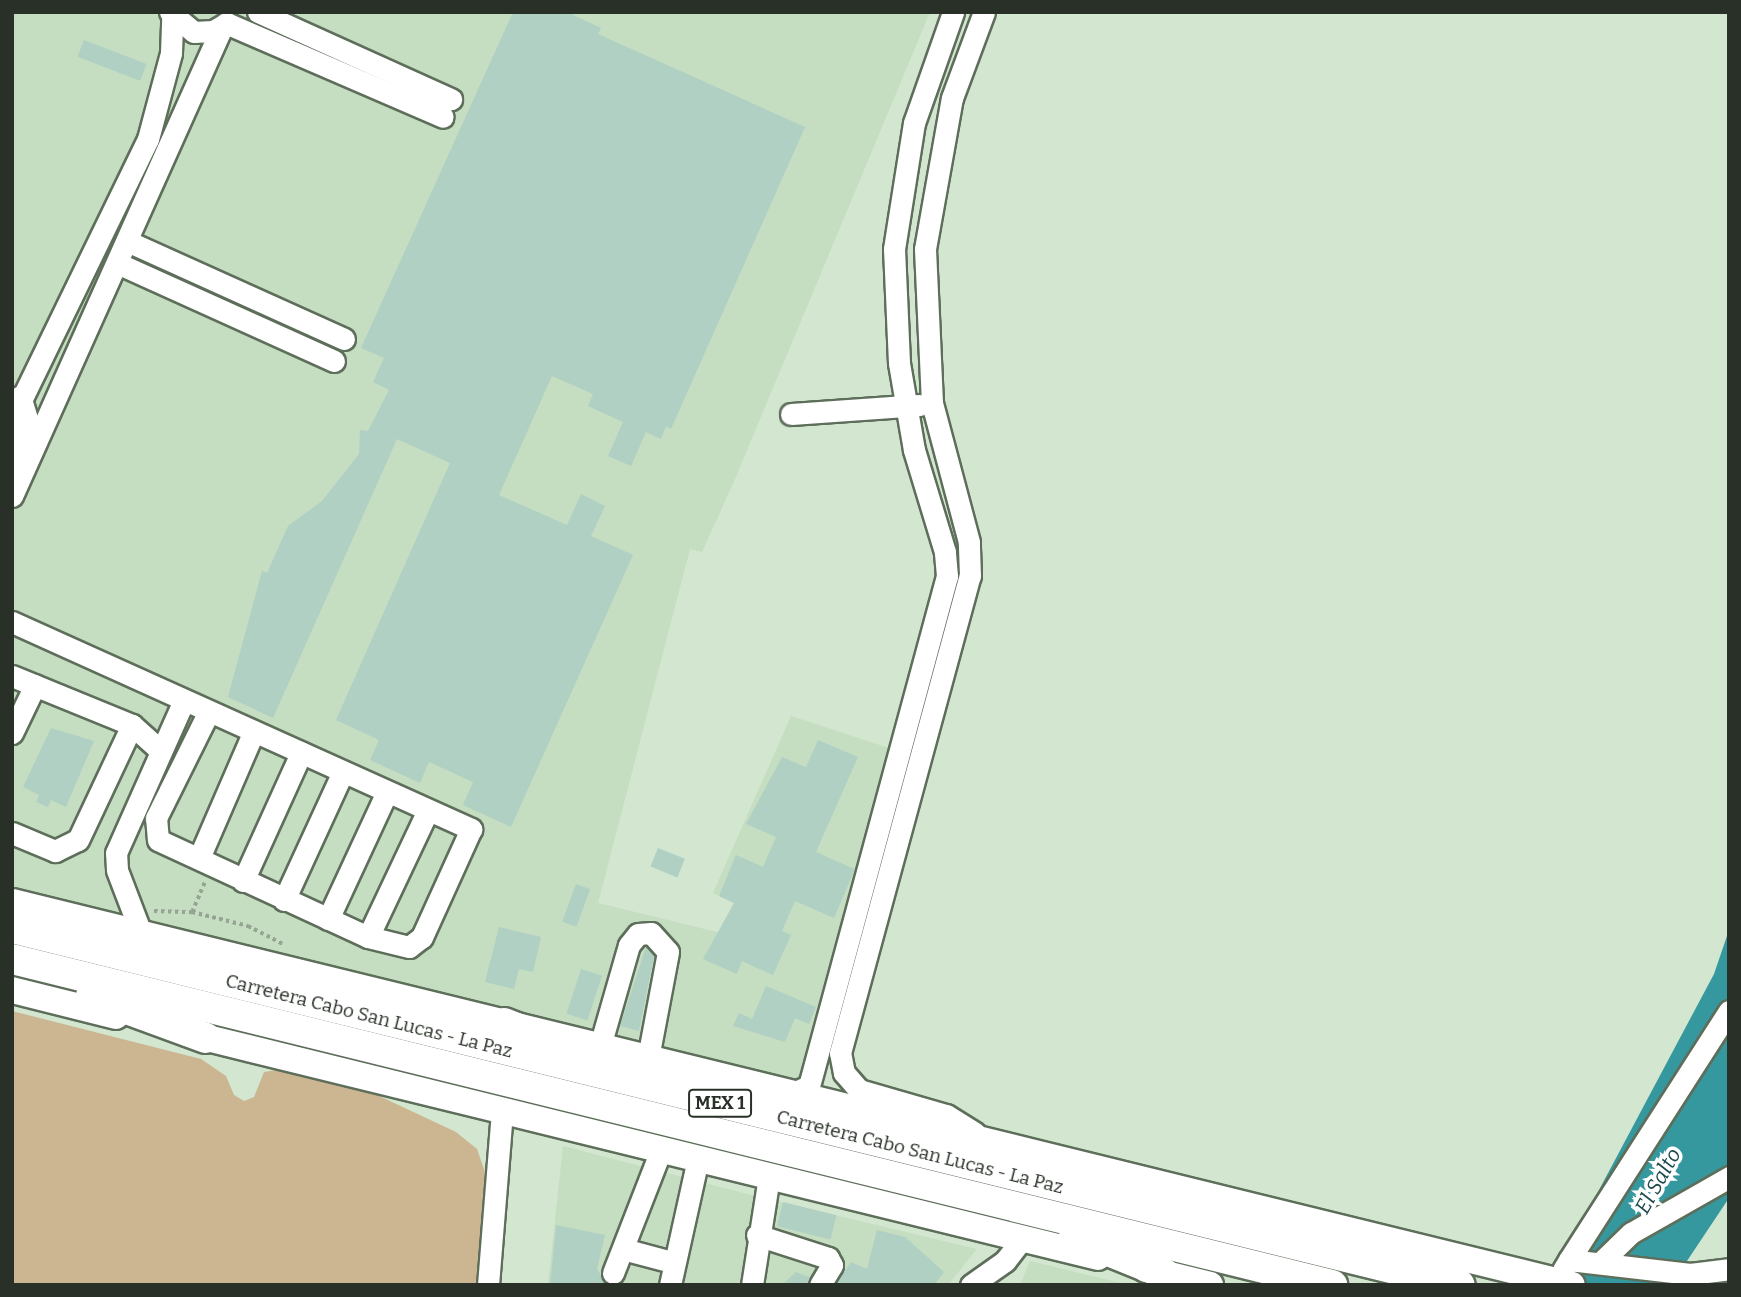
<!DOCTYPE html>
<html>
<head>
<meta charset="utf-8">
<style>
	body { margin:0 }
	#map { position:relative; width:1741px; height:1297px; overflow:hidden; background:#d3e6cf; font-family:Bitter,serif }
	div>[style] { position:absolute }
	.built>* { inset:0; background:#c5ddc0 }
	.green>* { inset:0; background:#ccb591 }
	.water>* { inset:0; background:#36989f }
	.building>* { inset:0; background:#b0d0c4; transform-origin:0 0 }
	.path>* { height:3.5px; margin-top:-1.75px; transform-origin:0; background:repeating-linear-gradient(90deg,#96a593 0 3.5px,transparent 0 7px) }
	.roads { filter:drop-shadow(2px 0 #5d6e5a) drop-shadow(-2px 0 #5d6e5a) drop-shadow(0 2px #5d6e5a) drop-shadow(0 -2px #5d6e5a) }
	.minor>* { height:21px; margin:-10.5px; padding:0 10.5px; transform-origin:10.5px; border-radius:10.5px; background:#fff }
	.major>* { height:26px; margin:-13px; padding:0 13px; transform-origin:13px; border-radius:13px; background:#fff }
	.highway>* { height:30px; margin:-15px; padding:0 15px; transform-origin:15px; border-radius:15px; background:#fff }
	span { translate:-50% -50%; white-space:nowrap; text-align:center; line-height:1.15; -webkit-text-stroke:7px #fff; paint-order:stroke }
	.shield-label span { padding:2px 5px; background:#fff; border:2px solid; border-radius:5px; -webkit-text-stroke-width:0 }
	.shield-label { font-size:18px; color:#283027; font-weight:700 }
	.street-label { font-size:19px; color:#283027 }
	.water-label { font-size:21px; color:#1e494d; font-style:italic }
	.frame { position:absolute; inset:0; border:14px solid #283027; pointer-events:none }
</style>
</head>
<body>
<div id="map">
	<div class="built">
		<i style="clip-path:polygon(12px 12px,930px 12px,735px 479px,702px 552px,690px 549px,598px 903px,721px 933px,734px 903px,713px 893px,791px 716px,889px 748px,799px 1081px,12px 891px)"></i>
		<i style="clip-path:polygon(563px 1146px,755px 1196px,977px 1249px,948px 1285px,548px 1285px)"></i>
		<i style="clip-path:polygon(1030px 1261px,1129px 1285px,1020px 1285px)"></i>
	</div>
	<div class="green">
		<i style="clip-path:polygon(12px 1011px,201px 1059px,226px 1076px,234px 1095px,244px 1101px,254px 1097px,264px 1072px,283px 1069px,375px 1094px,456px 1132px,477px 1149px,485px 1172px,476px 1285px,12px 1285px)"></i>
	</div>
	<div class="water">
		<i style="clip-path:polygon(1729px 930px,1729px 1198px,1671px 1285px,1538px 1285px,1566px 1252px,1714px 974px)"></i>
	</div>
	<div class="building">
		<i style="clip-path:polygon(513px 12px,567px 12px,601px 28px,598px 34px,805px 127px,671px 429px,666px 426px,661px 439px,646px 432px,631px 466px,608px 456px,623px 422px,588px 406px,593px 394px,552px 376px,499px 495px,567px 525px,581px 494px,605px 506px,591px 536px,633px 555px,511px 827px,463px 805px,473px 782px,429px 762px,420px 783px,370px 760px,379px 740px,336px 720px,450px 463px,397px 439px,273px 718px,228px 697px,262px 571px,267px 573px,288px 526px,322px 501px,359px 454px,360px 430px,368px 431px,389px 390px,373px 382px,384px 358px,361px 348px)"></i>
		<i style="left:84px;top:40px;width:67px;height:18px;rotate:21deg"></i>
		<i style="clip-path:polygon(51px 728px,94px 741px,66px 807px,51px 800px,48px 807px,36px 802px,39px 795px,23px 787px)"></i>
		<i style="clip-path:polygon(818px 740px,858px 757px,816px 852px,854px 869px,852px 876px,834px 918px,795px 901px,782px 931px,791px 935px,773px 975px,742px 961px,737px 974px,703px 959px,734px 903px,719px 896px,736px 855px,763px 867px,776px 837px,746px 824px,782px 757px,806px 767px)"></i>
		<i style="left:658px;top:848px;width:29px;height:20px;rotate:22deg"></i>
		<i style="left:576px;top:884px;width:15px;height:40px;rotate:20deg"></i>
		<i style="clip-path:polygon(499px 927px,541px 937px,533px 972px,519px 969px,514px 989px,485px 982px)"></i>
		<i style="clip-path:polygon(646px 947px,654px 956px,639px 1031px,620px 1026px)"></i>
		<i style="left:581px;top:969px;width:22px;height:47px;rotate:18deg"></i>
		<i style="clip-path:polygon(766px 986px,816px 1007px,809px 1024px,795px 1018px,785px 1042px,733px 1026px,739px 1013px,752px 1019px)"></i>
		<i style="left:783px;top:1202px;width:55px;height:25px;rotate:14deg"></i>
		<i style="clip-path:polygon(556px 1225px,605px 1235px,597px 1269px,607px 1285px,550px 1285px)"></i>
		<i style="clip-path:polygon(877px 1230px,905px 1237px,944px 1272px,934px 1285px,835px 1285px,851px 1262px,867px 1269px)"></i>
		<i style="clip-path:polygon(796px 1272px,809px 1277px,807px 1285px,782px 1285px)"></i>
	</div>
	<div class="path">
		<i style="left:154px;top:911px;width:38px;rotate:2deg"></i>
		<i style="left:192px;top:912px;width:34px;rotate:-67deg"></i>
		<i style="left:192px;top:912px;width:58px;rotate:14deg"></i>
		<i style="left:248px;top:926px;width:42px;rotate:27.2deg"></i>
	</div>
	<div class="roads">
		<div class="minor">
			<i style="left:170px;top:12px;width:31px;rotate:40deg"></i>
			<i style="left:194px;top:32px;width:19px;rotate:-3deg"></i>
			<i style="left:213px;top:31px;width:16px;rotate:-30deg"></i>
			<i style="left:258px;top:12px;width:212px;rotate:24.3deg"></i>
			<i style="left:226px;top:23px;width:236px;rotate:23.4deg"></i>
			<i style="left:127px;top:241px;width:238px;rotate:24.3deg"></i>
			<i style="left:117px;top:263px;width:238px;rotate:24.3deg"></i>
			<i style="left:791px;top:414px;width:129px;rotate:-4deg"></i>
			<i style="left:12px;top:419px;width:311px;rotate:-64.1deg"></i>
			<i style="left:148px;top:139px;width:89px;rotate:-75deg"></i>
			<i style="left:171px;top:53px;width:36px;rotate:-88deg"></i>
			<i style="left:12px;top:461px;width:42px;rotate:-67.7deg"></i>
			<i style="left:28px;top:422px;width:27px;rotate:-107deg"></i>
			<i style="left:12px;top:496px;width:514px;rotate:-65.88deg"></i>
			<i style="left:12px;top:622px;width:504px;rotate:24.27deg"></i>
			<i style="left:471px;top:829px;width:119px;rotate:114.4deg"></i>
			<i style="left:422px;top:937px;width:16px;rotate:142deg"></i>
			<i style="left:409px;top:947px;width:42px;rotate:-166.3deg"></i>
			<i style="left:368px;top:937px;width:231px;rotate:-155.2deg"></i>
			<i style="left:158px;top:840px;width:22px;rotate:-95deg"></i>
			<i style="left:156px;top:818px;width:119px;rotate:-63.6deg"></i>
			<i style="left:12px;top:676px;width:130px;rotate:22.2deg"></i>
			<i style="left:132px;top:725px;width:39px;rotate:42deg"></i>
			<i style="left:12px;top:733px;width:53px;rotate:-64.4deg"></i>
			<i style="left:12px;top:833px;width:47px;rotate:22.7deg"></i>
			<i style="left:55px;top:851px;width:25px;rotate:-26deg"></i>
			<i style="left:78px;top:840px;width:127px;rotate:-64.8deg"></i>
			<i style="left:199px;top:858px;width:138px;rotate:-66.6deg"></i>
			<i style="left:243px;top:881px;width:141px;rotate:-65.6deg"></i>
			<i style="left:284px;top:900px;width:141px;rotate:-65.3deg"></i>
			<i style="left:328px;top:919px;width:140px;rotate:-65.1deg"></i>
			<i style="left:141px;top:933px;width:67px;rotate:-110.9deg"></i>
			<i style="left:117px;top:870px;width:17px;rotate:-93deg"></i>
			<i style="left:116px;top:853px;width:167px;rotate:-66deg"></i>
			<i style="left:368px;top:937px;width:140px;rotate:-64.7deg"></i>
			<i style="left:600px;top:1046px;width:105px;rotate:-74deg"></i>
			<i style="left:629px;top:945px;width:14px;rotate:-51deg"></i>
			<i style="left:638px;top:934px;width:13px;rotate:-4deg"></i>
			<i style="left:651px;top:933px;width:25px;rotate:48deg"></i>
			<i style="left:668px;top:952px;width:108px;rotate:100.7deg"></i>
			<i style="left:793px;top:1093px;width:17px;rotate:-24deg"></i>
			<i style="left:809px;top:1086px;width:528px;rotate:-74.86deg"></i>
			<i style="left:947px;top:576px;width:24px;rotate:-95deg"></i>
			<i style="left:945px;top:552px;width:107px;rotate:-106.9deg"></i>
			<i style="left:914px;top:450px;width:88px;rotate:-99.8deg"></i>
			<i style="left:899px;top:363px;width:114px;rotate:-92.5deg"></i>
			<i style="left:894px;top:249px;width:128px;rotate:-81deg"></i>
			<i style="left:914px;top:123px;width:118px;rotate:-70.6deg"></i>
			<i style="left:975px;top:1133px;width:34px;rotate:-148deg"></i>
			<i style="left:946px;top:1115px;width:91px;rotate:-164deg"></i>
			<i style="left:859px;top:1090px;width:23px;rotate:-131deg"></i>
			<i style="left:844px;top:1073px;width:20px;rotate:-101deg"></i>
			<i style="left:840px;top:1053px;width:494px;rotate:-74.8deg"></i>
			<i style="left:970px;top:576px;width:34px;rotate:-92deg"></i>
			<i style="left:969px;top:542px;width:144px;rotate:-104.9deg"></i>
			<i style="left:932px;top:403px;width:154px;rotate:-92.6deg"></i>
			<i style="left:925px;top:249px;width:153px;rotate:-79.9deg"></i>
			<i style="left:952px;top:98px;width:92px;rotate:-69.6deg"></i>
			<i style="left:757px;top:1235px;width:75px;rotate:17.9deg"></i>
			<i style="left:828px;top:1258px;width:8px;rotate:60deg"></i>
			<i style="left:832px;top:1265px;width:23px;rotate:121deg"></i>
			<i style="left:623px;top:1249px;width:51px;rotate:14.9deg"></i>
			<i style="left:1569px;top:1260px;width:296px;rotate:-57.3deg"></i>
			<i style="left:1600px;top:1263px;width:43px;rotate:-44.1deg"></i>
			<i style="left:1631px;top:1233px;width:113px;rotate:-29.7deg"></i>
			<i style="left:1563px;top:1270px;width:12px;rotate:-59deg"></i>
			<i style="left:1569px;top:1260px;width:122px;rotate:6.6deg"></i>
			<i style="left:1690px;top:1274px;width:39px;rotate:-7deg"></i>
			<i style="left:613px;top:1273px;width:132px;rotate:-68.7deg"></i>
			<i style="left:488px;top:1285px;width:176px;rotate:-85.4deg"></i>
			<i style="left:670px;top:1285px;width:129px;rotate:-77.5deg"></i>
			<i style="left:752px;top:1285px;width:109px;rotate:-81.1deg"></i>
			<i style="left:971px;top:1285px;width:42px;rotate:-35.2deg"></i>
			<i style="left:1005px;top:1261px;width:29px;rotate:-52deg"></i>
		</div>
		<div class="major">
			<i style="left:12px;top:902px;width:1606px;rotate:13.79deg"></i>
			<i style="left:12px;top:990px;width:107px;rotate:14deg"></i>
			<i style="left:187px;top:1033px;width:938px;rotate:13.81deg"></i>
			<i style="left:1146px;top:1269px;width:66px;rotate:14deg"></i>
		</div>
		<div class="highway">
			<i style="left:12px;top:928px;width:1491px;rotate:13.85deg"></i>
			<i style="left:12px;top:959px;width:1360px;rotate:13.87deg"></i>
			<i style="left:91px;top:996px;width:122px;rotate:20.1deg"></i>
			<i style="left:504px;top:1023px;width:76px;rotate:21.5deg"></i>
			<i style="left:1074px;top:1237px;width:98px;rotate:22.1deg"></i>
		</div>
	</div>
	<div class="shield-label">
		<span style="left:720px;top:1103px">MEX 1</span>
	</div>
	<div class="street-label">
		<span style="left:369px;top:1016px;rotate:14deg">Carretera Cabo San Lucas - La Paz</span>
		<span style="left:920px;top:1152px;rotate:14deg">Carretera Cabo San Lucas - La Paz</span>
	</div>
	<div class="water-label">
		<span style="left:1658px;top:1181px;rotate:-61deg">El Salto</span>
	</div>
	<div class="frame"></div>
</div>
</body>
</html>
